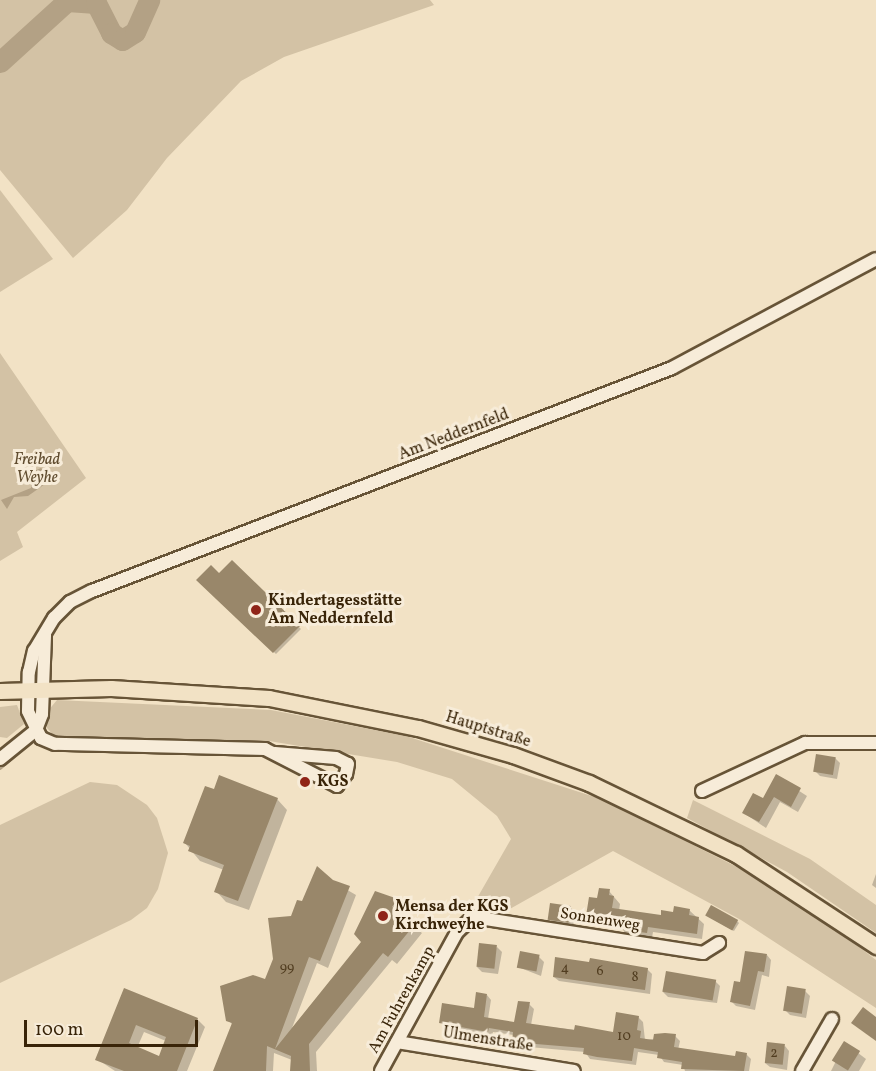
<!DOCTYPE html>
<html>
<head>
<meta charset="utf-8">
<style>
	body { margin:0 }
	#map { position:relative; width:876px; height:1071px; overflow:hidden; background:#f2e2c5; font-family:Vollkorn,serif }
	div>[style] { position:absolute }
	.green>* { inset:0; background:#d3c2a5 }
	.water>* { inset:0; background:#b3a185 }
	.shadow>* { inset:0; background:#0003 }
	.stream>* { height:4px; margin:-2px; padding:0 2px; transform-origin:2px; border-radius:2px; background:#b3a185 }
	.river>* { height:21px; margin:-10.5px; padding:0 10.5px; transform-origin:10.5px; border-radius:10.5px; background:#b3a185 }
	.building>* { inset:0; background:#99876a; transform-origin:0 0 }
	.roads { filter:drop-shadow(2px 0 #675437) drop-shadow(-2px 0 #675437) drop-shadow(0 2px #675437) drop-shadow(0 -2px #675437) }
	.minor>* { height:12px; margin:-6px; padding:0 6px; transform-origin:6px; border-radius:6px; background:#f7ecd9 }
	.major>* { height:15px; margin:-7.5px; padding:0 7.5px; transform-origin:7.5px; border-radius:7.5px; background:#f2e2c5 }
	.dots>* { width:16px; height:16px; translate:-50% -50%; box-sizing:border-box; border:3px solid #f7ecd9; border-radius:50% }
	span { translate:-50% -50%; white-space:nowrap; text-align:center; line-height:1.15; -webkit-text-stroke:6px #f7ecd9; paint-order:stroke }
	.number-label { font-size:14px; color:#513d20 }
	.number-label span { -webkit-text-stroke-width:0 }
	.street-label { font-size:16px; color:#392408 }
	.park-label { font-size:16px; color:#604c2f; font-style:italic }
	.poi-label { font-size:16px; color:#392408; font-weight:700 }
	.left { translate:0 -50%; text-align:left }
	.scale { position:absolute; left:24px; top:1020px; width:174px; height:27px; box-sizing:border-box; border:3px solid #392408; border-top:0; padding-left:8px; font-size:18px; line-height:21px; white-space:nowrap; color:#392408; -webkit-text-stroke:4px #f7ecd9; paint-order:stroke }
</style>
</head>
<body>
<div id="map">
	<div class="green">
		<i style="clip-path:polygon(0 0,430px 0,434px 5px,284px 57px,241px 81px,167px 158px,127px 210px,73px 258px,0 170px)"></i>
		<i style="clip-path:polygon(0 190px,53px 259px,0 292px)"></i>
		<i style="clip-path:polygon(0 353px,86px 478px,17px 532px,23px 547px,0 561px)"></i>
		<i style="clip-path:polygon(57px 700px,271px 710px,406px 736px,601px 799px,741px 869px,826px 921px,876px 960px,876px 1008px,741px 920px,613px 851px,501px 914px,476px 900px,511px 839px,497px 816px,452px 779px,397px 762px,269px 741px,55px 737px,47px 728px,47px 712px)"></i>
		<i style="clip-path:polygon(17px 705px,24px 724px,7px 738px,0 737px,0 707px)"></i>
		<i style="clip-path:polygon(90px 782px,117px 785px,147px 805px,157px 818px,168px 853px,158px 889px,147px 908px,131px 920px,0 983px,0 825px)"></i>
		<i style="clip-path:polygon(693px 800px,810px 859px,876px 905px,876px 933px,787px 872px,687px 818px)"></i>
	</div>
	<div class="water">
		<i style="clip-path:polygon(41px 468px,48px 475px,45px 484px,28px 496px,14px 497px,7px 509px,1px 500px,31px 488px,32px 472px)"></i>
	</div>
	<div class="shadow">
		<i style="clip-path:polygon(232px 562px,301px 629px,276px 654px,198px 580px,220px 575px)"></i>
		<i style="clip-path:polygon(835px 758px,840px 763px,837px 779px,820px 776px,815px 771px)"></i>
		<i style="clip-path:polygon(776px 776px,807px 796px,798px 812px,780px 802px,766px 828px,744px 813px,763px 801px)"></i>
		<i style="clip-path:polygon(215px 791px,277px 799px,287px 810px,249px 910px,226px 902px,216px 891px,224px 870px,200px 861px,185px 843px)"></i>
		<i style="clip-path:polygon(876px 874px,876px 888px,872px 885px)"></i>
		<i style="clip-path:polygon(332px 881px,356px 895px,328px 968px,317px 963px,292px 1028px,363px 942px,376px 893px,397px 901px,405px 908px,399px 915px,422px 933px,397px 964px,392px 960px,316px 1052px,317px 1071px,292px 1071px,292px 1060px,274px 1053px,273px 1071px,215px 1071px,233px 1025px,228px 1020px,266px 981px,292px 917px,303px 903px)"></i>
		<i style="clip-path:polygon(609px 891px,620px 904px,619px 911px,662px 916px,689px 910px,704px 924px,702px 939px,653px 932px,652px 938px,626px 935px,621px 926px,594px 922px,588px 916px)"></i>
		<i style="clip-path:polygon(570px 907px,575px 912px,573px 927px,554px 924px,550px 919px)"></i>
		<i style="clip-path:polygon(709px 917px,737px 921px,739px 923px,734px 931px)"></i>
		<i style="clip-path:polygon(497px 947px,502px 952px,498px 974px,482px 972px,477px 967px)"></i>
		<i style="clip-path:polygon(767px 955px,771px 960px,769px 977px,762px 975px,755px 1010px,736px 1006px,731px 1001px,741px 984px)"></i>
		<i style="clip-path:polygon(539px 957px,544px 962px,541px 976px,518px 967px)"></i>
		<i style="clip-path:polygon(647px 969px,652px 974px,650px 994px,559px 981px,554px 977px)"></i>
		<i style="clip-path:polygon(715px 981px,720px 986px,717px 1003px,668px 997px,663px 992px)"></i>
		<i style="clip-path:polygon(evenodd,125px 990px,197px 1019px,205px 1027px,187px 1071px,115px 1071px,97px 1059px,125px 990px,144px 1032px,166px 1041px,160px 1057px,137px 1048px,144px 1032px)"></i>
		<i style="clip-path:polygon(805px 991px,810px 996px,806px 1018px,790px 1015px,785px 1010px)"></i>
		<i style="clip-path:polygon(487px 995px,491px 1000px,488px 1019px,516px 1024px,529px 1004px,534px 1009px,531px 1025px,615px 1034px,638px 1017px,643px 1022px,645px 1040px,675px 1036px,680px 1041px,678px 1050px,737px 1058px,746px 1054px,751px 1059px,749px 1071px,685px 1071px,683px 1065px,664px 1062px,659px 1055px,638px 1052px,636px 1065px,590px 1059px,585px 1052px,518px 1046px,514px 1035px,493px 1032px,492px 1036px,445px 1027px,441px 1022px,475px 1010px)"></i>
		<i style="clip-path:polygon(845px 1043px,866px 1059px,859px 1071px,831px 1071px)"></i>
		<i style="clip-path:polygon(785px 1046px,789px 1051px,787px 1070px,770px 1067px,765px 1063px)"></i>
	</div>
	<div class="stream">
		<i style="left:67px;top:1px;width:1px;rotate:-45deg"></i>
		<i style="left:0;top:768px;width:18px;rotate:-41deg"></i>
	</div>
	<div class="river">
		<i style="left:0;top:62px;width:91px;rotate:-42.3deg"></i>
		<i style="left:67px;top:1px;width:29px;rotate:4deg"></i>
		<i style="left:96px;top:3px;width:34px;rotate:63deg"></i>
		<i style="left:111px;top:33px;width:13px;rotate:32deg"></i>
		<i style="left:122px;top:40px;width:15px;rotate:-32deg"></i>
		<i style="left:135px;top:32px;width:35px;rotate:-66deg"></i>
	</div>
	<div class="building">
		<i style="clip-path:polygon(232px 560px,300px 626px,273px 653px,196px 580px,211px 565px,219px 573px)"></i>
		<i style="left:816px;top:754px;width:20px;height:18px;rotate:9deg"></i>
		<i style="clip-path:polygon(776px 774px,801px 788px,791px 807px,774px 797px,759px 822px,742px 813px,753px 793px,763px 798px)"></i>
		<i style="clip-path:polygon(219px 775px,278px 798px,238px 901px,214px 892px,224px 865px,188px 851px,190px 846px,183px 843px,205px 786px,214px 789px)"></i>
		<i style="clip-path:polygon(317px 866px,333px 880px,350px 886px,320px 961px,309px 957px,275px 1049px,361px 942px,354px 934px,375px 891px,398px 899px,392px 907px,415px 924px,388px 957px,383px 953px,309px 1044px,310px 1071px,290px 1071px,291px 1056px,267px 1046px,266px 1071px,213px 1071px,232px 1023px,226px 1021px,220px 986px,253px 975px,265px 979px,273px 959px,268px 918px,291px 916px,297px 900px,302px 901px)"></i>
		<i style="clip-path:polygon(599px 888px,610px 889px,609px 895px,614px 896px,612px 908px,661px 915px,661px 910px,673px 912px,674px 906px,690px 909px,689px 915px,699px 917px,697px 934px,648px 927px,647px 933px,619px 929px,620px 922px,586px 916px,589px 897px,597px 898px)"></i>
		<i style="left:550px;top:903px;width:21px;height:17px;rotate:8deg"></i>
		<i style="left:711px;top:905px;width:31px;height:12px;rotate:29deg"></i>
		<i style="left:479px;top:943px;width:18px;height:24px;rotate:6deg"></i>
		<i style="left:520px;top:951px;width:20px;height:17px;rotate:11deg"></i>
		<i style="clip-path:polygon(745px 951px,767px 954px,764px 972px,758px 971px,750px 1006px,730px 1002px,734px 981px,740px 982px)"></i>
		<i style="clip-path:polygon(555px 957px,589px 962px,590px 958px,648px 968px,645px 990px,553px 977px)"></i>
		<i style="left:666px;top:971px;width:51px;height:21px;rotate:10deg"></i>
		<i style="left:787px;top:986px;width:19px;height:25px;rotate:9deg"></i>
		<i style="clip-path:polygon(evenodd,124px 988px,198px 1018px,177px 1071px,124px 1071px,95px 1060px,124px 988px,136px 1025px,166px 1037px,159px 1056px,129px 1043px,136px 1025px)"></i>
		<i style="clip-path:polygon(476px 992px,487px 994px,484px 1017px,514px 1022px,518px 1001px,530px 1002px,526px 1023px,574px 1030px,575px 1025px,613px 1032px,616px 1012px,639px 1016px,637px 1030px,641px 1031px,640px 1038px,653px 1040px,654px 1034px,665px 1033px,676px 1034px,674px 1047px,735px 1056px,736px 1051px,747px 1053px,744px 1071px,681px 1069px,682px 1062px,657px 1058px,658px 1052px,634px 1048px,632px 1061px,597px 1057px,583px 1054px,584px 1048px,512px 1042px,513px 1032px,489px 1028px,488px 1032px,439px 1023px,442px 1003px,474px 1008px)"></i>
		<i style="clip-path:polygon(863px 1007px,876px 1017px,876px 1041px,851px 1023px)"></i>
		<i style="left:844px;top:1041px;width:19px;height:23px;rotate:32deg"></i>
		<i style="left:767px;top:1042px;width:18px;height:21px;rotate:6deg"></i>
	</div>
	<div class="roads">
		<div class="minor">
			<i style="left:275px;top:753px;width:61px;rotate:4.7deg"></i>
			<i style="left:336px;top:758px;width:13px;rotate:27deg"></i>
			<i style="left:348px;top:764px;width:10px;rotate:101deg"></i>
			<i style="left:346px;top:774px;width:15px;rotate:127deg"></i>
			<i style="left:337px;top:786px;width:81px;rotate:-152.8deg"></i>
			<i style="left:265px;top:749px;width:210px;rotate:-178.6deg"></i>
			<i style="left:55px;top:744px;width:15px;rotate:-157deg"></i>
			<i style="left:41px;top:738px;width:30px;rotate:-116deg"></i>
			<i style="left:28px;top:711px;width:39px;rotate:-89deg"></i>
			<i style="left:29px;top:672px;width:22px;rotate:-77deg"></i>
			<i style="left:34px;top:651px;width:39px;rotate:-59deg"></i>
			<i style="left:54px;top:618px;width:23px;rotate:-45deg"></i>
			<i style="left:70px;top:602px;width:25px;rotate:-27deg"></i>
			<i style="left:92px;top:591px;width:621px;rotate:-21.03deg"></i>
			<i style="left:672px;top:368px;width:231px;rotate:-28.1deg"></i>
			<i style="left:0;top:759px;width:46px;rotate:-38.9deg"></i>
			<i style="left:36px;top:730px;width:17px;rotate:-69deg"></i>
			<i style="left:42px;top:714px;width:79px;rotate:-87.8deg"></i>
			<i style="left:702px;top:791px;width:114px;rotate:-25deg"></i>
			<i style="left:805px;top:743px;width:71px"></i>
			<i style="left:397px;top:1042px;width:179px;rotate:9.3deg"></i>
			<i style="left:381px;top:1071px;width:158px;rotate:-61.3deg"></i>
			<i style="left:457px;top:932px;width:22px;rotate:-43deg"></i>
			<i style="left:473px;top:917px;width:233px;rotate:8.9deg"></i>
			<i style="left:703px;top:953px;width:19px;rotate:-32deg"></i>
			<i style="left:802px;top:1071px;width:60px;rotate:-60deg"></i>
		</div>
		<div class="major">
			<i style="left:0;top:691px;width:111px;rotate:-1.5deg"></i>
			<i style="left:111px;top:688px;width:158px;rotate:3.6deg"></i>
			<i style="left:269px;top:698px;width:152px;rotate:11.4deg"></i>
			<i style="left:418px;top:728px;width:99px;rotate:15.9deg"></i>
			<i style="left:513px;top:755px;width:81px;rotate:20.2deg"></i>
			<i style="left:589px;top:783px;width:163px;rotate:25.8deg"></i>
			<i style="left:736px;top:854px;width:168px;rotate:33.3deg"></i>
		</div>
	</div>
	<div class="dots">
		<i style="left:256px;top:610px;background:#8f2418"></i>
		<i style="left:305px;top:782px;background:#8f2418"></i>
		<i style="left:383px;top:916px;background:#8f2418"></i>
	</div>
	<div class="number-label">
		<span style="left:287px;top:968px">99</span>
		<span style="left:565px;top:969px">4</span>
		<span style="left:600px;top:972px">6</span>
		<span style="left:635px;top:978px">8</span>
		<span style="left:624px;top:1037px">10</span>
		<span style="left:774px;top:1054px">2</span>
	</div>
	<div class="street-label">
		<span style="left:454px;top:435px;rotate:-21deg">Am Neddernfeld</span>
		<span style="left:488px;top:730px;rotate:17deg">Hauptstraße</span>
		<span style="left:600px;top:920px;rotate:9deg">Sonnenweg</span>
		<span style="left:402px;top:1000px;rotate:-61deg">Am Fuhrenkamp</span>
		<span style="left:488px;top:1040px;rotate:9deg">Ulmenstraße</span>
	</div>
	<div class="park-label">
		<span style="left:37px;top:469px">Freibad<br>Weyhe</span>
	</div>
	<div class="poi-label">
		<span class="left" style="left:268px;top:610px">Kindertagesstätte<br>Am Neddernfeld</span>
		<span class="left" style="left:317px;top:782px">KGS</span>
		<span class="left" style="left:395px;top:916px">Mensa der KGS<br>Kirchweyhe</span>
	</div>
	<div class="scale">100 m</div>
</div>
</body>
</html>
